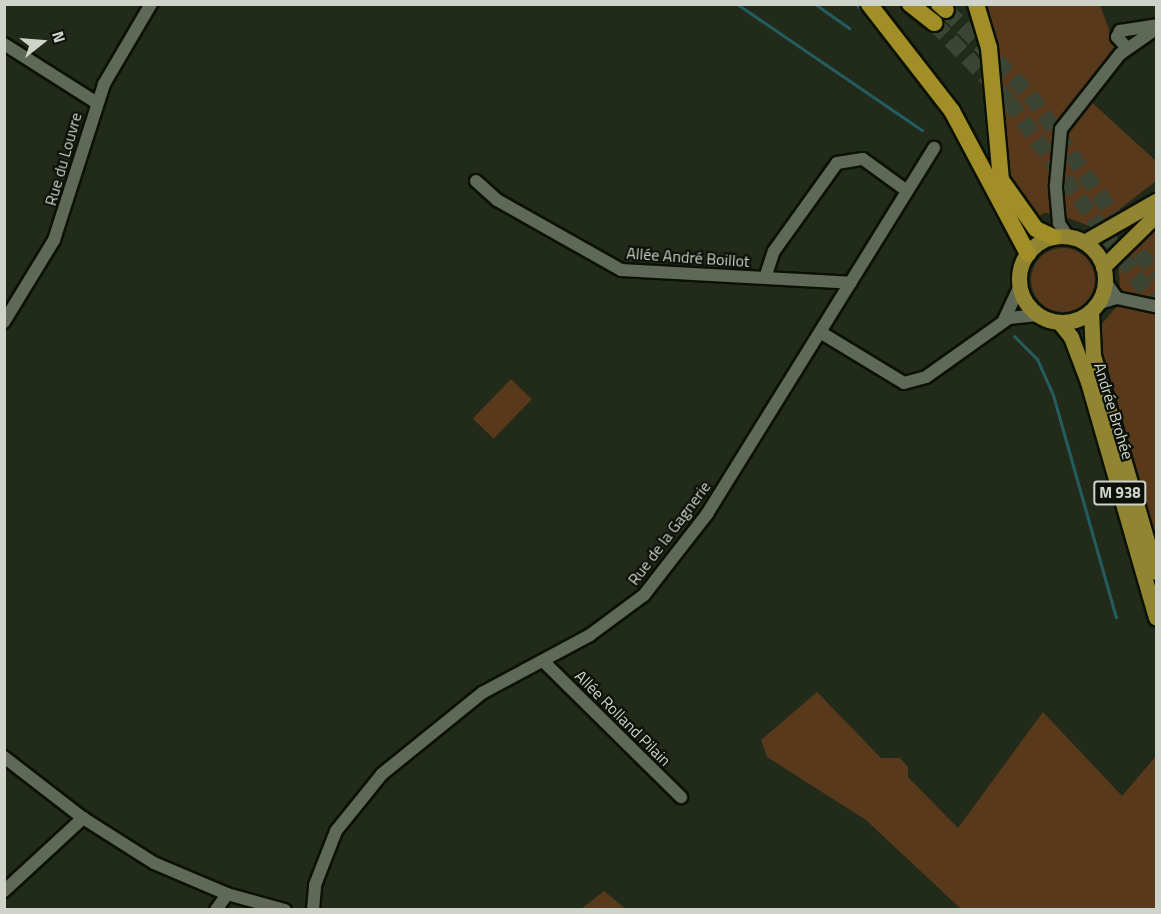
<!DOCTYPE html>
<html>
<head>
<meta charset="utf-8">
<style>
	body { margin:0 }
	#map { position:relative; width:1161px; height:914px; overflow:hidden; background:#222a1a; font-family:"Titillium Web",sans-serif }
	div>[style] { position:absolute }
	.green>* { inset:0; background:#58391b; transform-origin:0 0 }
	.round { border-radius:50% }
	.stream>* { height:3px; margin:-1.5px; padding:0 1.5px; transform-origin:1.5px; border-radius:1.5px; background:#245d5f }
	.trunk-tunnel>* { height:16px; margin-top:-8px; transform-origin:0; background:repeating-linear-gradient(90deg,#3c4434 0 16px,transparent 0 24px) }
	.roads { filter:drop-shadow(2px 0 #0b1205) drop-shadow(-2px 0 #0b1205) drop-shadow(0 2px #0b1205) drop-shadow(0 -2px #0b1205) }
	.minor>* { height:12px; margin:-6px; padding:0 6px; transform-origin:6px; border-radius:6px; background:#606958 }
	.primary>* { height:15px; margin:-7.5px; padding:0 7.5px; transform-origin:7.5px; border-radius:7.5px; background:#918532 }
	.primary>.ring { margin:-7.5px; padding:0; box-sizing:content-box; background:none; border:15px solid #918532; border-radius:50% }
	.trunk>* { height:16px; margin:-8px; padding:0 8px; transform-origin:8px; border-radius:8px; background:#a18e26 }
	span { translate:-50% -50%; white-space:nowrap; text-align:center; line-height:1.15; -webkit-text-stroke:4.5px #0e110a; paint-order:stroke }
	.shield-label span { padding:2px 4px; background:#0e110a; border:2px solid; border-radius:4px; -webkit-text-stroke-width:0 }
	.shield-label { font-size:15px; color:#cfd4ca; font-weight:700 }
	.street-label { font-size:16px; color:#cfd4ca }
	.frame { position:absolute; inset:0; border:6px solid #cfd4ca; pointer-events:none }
	.north { position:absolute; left:12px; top:12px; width:60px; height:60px; -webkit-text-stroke:4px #0e110a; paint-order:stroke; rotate:73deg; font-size:16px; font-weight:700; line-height:24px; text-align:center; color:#cfd4ca }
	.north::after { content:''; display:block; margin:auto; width:21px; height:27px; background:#cfd4ca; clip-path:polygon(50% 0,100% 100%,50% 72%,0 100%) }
</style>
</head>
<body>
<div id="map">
	<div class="green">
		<i style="clip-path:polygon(984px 5px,1100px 5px,1117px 51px,1064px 115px,1051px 164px,1055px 213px,1043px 213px,1036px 220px,1009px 177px,1001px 68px)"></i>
		<i style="clip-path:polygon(1087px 98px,1156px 161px,1156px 181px,1095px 228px,1065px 217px,1063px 159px,1070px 124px)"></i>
		<i style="clip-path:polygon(1156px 222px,1156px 298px,1120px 291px,1118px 256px)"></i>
		<i class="round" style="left:1031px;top:248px;width:64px;height:64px"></i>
		<i style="clip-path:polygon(1117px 306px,1156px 314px,1156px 550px,1103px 355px,1101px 325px)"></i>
		<i style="left:511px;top:379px;width:29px;height:55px;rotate:44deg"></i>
		<i style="clip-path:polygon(817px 692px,881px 758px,900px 758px,908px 767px,908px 777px,958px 828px,1043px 712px,1122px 796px,1156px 756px,1156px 909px,961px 909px,866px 820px,767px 757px,761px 740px)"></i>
		<i style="clip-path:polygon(604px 891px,626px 909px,581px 909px)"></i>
	</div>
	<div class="stream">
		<i style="left:737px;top:4px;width:224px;rotate:34.3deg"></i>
		<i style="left:815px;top:4px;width:42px;rotate:35.2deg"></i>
		<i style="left:856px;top:4px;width:18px;rotate:45deg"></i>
		<i style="left:1014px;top:336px;width:33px;rotate:45deg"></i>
		<i style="left:1037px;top:359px;width:39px;rotate:66deg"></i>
		<i style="left:1053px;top:395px;width:231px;rotate:74.2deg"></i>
	</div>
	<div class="trunk-tunnel">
		<i style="left:946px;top:10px;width:120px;rotate:45.3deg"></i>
		<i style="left:1030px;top:95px;width:221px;rotate:55.2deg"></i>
		<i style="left:934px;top:23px;width:108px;rotate:46.1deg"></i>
		<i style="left:1009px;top:101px;width:251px;rotate:54.2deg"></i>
	</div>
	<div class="roads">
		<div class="minor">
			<i style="left:4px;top:44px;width:110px;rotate:32.4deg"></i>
			<i style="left:1127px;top:48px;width:15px;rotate:-132deg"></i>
			<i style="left:1117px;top:37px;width:7px;rotate:-63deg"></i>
			<i style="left:1120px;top:31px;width:36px;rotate:-9deg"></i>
			<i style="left:476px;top:181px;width:28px;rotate:42deg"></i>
			<i style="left:497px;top:200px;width:142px;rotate:29.4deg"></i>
			<i style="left:621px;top:270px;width:230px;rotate:3.2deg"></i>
			<i style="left:1068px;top:237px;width:17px;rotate:-123deg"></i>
			<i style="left:1059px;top:223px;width:38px;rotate:-95deg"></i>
			<i style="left:1056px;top:185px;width:56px;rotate:-84.9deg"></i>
			<i style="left:1061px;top:129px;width:95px;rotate:-51.8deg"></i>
			<i style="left:1120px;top:54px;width:44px;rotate:-34.8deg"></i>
			<i style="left:765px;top:278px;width:28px;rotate:-72deg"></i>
			<i style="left:774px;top:251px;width:108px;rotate:-54.4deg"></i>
			<i style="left:837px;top:163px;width:26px;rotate:-9deg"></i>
			<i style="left:863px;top:159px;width:54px;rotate:36deg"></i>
			<i style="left:1105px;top:281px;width:21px;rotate:55deg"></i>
			<i style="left:1117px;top:298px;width:40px;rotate:12deg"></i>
			<i style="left:1097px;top:304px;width:21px;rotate:-17deg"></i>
			<i style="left:1004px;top:320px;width:38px;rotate:-65deg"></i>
			<i style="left:4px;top:322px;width:96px;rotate:-58.6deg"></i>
			<i style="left:54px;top:240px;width:164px;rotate:-72.2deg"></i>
			<i style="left:104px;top:84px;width:93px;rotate:-59.6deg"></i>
			<i style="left:820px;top:332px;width:98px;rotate:31.3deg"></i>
			<i style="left:904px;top:383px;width:23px;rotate:-15deg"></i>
			<i style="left:926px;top:377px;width:102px;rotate:-35.4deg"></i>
			<i style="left:1009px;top:318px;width:29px;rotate:-6deg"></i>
			<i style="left:543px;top:661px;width:194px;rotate:44.6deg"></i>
			<i style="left:4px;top:757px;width:100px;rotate:37.7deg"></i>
			<i style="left:83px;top:818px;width:84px;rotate:32.4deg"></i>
			<i style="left:154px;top:863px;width:79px;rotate:23deg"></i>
			<i style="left:227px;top:894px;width:60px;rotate:15.4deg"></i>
			<i style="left:4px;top:891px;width:108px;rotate:-42.7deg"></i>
			<i style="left:216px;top:910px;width:19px;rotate:-55deg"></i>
			<i style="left:313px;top:910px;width:25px;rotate:-85deg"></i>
			<i style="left:315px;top:885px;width:58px;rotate:-68.7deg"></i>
			<i style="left:336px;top:831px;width:73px;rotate:-51.1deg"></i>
			<i style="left:382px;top:774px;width:129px;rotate:-39deg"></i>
			<i style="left:482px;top:693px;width:123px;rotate:-28.2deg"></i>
			<i style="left:590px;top:635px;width:67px;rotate:-36.5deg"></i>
			<i style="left:644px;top:595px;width:103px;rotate:-52.1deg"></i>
			<i style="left:707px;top:514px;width:431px;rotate:-58.2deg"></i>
		</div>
		<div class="primary">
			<i class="ring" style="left:1019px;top:236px;width:71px;height:71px"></i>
			<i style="left:1084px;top:242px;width:83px;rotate:-29.7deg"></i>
			<i style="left:1103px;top:267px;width:74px;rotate:-44.5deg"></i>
			<i style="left:1091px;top:311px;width:44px;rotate:87.4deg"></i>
			<i style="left:1093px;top:355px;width:226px;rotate:73.8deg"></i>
			<i style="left:1059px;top:322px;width:19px;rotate:51deg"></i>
			<i style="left:1071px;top:337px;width:48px;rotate:69.3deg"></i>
			<i style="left:1088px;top:382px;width:245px;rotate:73.9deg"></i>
		</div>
		<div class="trunk">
			<i style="left:869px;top:4px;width:135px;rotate:52.2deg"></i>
			<i style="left:952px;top:111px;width:162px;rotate:62deg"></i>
			<i style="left:910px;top:4px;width:31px;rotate:38deg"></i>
			<i style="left:939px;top:4px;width:9px;rotate:41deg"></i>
			<i style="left:976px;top:4px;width:46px;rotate:73.5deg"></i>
			<i style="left:989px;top:48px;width:133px;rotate:84.8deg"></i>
			<i style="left:1001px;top:180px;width:60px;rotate:54.5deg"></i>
			<i style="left:1036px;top:229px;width:19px;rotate:25deg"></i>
		</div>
	</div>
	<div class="shield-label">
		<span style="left:1120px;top:493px">M 938</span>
	</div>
	<div class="street-label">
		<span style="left:63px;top:159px;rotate:-74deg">Rue du Louvre</span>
		<span style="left:688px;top:257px;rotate:4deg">Allée André Boillot</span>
		<span style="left:1114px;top:411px;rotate:73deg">Andrée Brohée</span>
		<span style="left:669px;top:533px;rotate:-53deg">Rue de la Gagnerie</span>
		<span style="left:623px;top:718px;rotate:45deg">Allée Rolland Pilain</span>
	</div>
	<div class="frame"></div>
	<div class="north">N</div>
</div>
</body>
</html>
